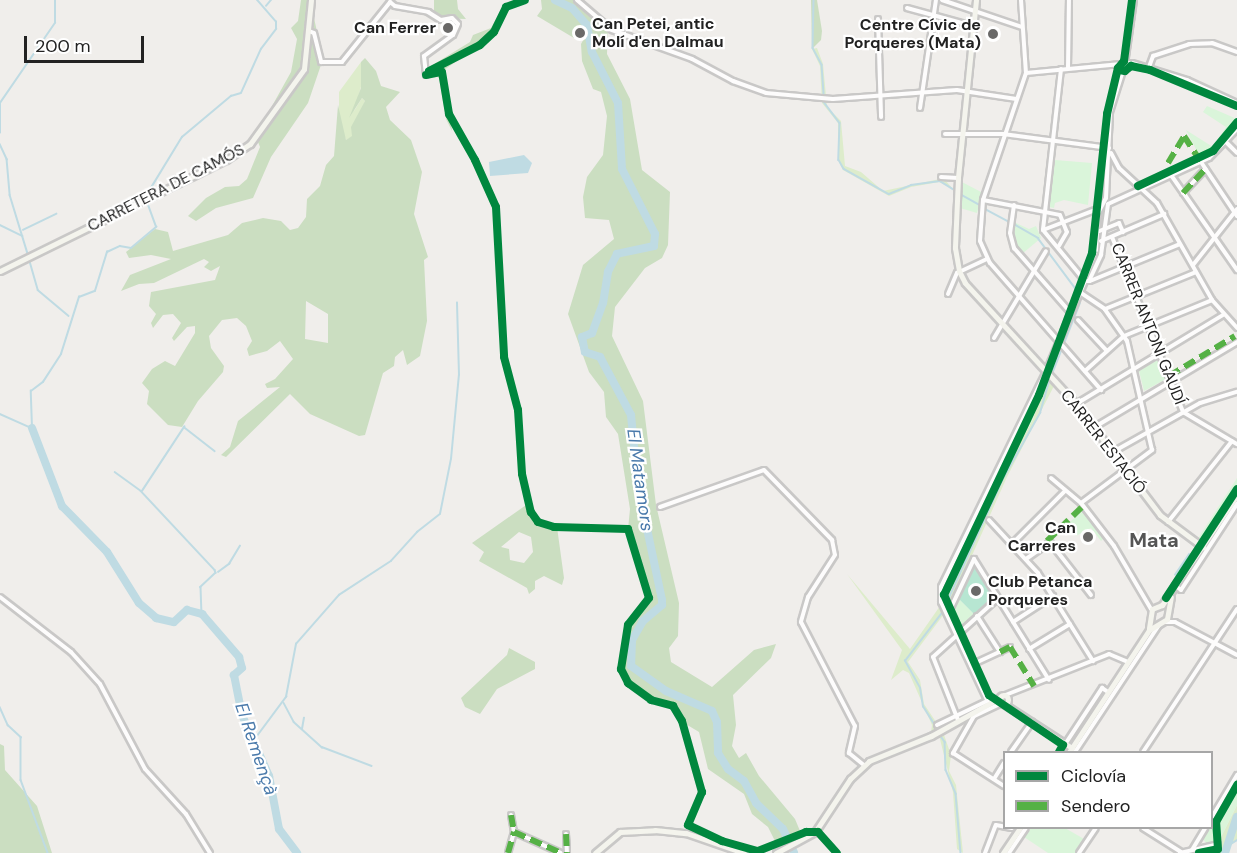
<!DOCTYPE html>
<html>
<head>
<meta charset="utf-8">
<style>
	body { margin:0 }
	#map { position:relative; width:1237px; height:853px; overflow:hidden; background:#f0eeeb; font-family:"DM Sans",sans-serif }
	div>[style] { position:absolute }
	.grass>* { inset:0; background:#ddeccb }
	.forest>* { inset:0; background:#cbdec1 }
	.park>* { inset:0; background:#daf5da }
	.pitch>* { inset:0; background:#b7e6d2 }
	.water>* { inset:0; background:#bfdbe3 }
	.stream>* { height:1.5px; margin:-0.75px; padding:0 0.75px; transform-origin:0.75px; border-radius:0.75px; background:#bfdbe3 }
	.river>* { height:8px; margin:-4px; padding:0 4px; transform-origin:4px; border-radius:4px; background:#bfdbe3 }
	.roads { filter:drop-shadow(2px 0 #c9c8c7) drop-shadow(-2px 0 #c9c8c7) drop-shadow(0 2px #c9c8c7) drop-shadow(0 -2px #c9c8c7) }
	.street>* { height:4px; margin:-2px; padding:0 2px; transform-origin:2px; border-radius:2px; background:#fdfcfc }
	.secondary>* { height:5px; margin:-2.5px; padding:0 2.5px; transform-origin:2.5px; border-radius:2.5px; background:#f4f4ed }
	.secondary>.ring { margin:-2.5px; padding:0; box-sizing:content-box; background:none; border:5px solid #f4f4ed; border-radius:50% }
	.quiet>* { height:6px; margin-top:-3px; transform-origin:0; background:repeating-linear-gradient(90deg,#55b145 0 12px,transparent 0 18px) }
	.cycleway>* { height:8px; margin:-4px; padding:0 4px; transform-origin:4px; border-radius:4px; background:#00873e }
	.dots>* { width:16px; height:16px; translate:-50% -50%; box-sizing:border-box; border:3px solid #fff; border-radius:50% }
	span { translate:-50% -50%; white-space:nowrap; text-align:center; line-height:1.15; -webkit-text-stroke:4.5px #fff; paint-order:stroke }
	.poi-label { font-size:16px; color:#222; font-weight:700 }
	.left { translate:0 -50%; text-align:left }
	.right { translate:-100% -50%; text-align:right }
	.street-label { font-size:16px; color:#222 }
	.water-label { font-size:18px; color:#4a7aab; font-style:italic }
	.quarter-label { font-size:20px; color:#555; font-weight:700 }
	.legend { position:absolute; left:1003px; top:751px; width:210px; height:78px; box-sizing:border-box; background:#fff; border:2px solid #a7a7a7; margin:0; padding:8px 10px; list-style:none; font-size:18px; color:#222 }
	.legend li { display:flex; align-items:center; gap:12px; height:30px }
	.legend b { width:30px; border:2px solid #a7a7a7 }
	.scale { position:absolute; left:24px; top:36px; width:120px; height:27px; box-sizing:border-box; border:3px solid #222; border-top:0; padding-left:8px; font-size:18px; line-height:21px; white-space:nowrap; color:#222; -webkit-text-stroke:4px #fff; paint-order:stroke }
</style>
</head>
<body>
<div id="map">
	<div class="grass">
		<i style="clip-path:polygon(817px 48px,823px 64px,827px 107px,841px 121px,845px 166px,861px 172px,883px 191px,940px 179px,945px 180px,953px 189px,939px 182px,911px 187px,889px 196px,843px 170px,838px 160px,838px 123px,822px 103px,820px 66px,812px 49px)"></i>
		<i style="clip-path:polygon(361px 62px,363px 80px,354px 111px,362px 98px,365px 101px,352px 137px,346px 140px,339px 122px,339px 92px)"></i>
		<i style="clip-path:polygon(1046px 377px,1054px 386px,1007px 477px,949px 607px,945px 598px,975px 540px,982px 521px,980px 517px,1033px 419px)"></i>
		<i style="clip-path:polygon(847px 574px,910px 649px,940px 606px,944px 614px,908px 662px,920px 680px,924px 704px,940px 728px,931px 733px,932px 725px,909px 673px,903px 670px,891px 680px,902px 650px)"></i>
		<i style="clip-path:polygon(943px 732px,951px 755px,949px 771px,956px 785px,963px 853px,957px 849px,953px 792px,939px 735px)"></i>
		<i style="clip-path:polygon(1237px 805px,1237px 840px,1230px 846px,1228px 853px,1219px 853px,1220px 839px)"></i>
	</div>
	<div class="forest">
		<i style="clip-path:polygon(301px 0,314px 0,314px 18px,323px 59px,308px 103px,271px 157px,253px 198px,216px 208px,196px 221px,188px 216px,206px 198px,225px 187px,239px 186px,247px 179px,260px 147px,258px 142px,267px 115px,291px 72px,297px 39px,291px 28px,298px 21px)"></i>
		<i style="clip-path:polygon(434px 0,457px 0,458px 9px,466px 19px,440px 18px,434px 14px)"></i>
		<i style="clip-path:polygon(541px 0,577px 0,608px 28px,607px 54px,630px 99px,642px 170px,670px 192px,668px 245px,662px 258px,645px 268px,615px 307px,612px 336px,643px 401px,656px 505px,679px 603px,678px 636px,669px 648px,671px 662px,712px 687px,754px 650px,776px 644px,771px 658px,733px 695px,736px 725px,732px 746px,739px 758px,746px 753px,759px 776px,795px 819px,803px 838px,779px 849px,768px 827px,752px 814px,744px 794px,708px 769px,699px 732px,684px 723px,673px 706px,651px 700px,628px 683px,621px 669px,628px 625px,647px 602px,649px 593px,628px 529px,630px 509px,618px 434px,606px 417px,604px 392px,589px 372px,568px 314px,583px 265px,614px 239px,609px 220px,585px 218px,583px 197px,587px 177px,603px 155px,607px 116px,601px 92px,593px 89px,582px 61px,581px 44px,586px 35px,578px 26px,574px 38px,537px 16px,542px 9px)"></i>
		<i style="clip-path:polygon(811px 0,817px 0,822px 31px,821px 40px,812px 49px)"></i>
		<i style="clip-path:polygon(502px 8px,507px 10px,495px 34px,444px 70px,452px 131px,446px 119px,439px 78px,426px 69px,470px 42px,473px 35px,491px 28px)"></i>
		<i style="clip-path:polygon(evenodd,365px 58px,376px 71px,381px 86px,400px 92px,386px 107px,390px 120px,411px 140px,422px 172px,414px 214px,428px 257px,424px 260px,427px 321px,420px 356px,407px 365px,403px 350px,395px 357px,394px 366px,383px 373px,365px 435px,359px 436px,310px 414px,290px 394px,226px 457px,221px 455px,230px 447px,238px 421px,280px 387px,267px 388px,265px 384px,275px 379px,293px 359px,280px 341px,267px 351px,249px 356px,247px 349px,252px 341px,246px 326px,237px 318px,222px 320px,209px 336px,211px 348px,224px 366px,223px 372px,198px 401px,182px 427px,168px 425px,147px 404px,149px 391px,142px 383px,152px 369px,165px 361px,175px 366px,195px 333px,195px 326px,187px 327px,174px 341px,172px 338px,181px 323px,173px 314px,163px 315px,153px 328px,151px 323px,156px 314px,149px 306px,151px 292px,215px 280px,220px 266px,211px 271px,204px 267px,209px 262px,204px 259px,154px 283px,139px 284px,121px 291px,130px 275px,171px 259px,151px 255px,129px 258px,126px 252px,155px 229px,168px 232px,173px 251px,228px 235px,242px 223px,263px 218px,281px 221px,290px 230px,298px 228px,306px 217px,307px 199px,320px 186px,326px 165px,334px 156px,338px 105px,346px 140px,352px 136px,351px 127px,365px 101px,362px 98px,349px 118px,361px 88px,361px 62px,365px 58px,306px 301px,328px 314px,328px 343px,305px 339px,306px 301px)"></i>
		<i style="clip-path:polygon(evenodd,529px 503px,538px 522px,557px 527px,564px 578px,562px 585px,544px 576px,535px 581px,535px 589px,529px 594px,527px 588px,479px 561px,484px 552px,472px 543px,529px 503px,519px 532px,531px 537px,533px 552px,524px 563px,510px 560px,509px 549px,501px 547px,519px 532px)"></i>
		<i style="clip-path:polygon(509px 648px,535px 662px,535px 669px,497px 689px,480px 714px,465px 707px,461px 698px,507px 655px)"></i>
		<i style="clip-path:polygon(0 744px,4px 746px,5px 770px,37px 806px,52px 853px,0 853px)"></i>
	</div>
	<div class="park">
		<i style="clip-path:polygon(1207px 106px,1237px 119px,1223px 140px,1200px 157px,1186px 130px,1213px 147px,1226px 127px,1203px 112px)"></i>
		<i style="clip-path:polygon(1055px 160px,1092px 163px,1088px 205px,1064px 200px,1055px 203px,1054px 208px,1049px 207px)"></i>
		<i style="clip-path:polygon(960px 181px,983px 193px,977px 213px,960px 208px)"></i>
		<i style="clip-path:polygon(1014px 222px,1029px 229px,1036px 226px,1041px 238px,1022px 254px,1014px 242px)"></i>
		<i style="clip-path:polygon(1157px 360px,1166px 379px,1144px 391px,1139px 371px)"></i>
		<i style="clip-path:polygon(1046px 377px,1033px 419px,980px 517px,981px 524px,964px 564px,943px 600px,943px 586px)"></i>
		<i style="clip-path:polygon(1237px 478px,1237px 487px,1200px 542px,1197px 540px)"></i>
		<i style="clip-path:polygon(1082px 512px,1104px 538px,1101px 541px,1091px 528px,1076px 536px,1068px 526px,1050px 538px)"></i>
		<i style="clip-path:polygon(958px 598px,975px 615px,960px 628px,951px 612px)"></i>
		<i style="clip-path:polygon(1237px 783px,1237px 805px,1220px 839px,1206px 843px,1203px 839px)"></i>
		<i style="clip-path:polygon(1031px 828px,1065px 828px,1084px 839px,1075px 853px,1048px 853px,1024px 837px)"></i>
	</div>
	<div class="pitch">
		<i style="clip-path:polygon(974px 567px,994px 596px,975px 615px,958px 598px)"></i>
	</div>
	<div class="water">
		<i style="clip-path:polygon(524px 155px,532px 163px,528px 173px,490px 176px,489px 162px)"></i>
	</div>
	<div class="stream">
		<i style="left:814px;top:0;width:48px;rotate:91.2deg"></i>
		<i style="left:813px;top:48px;width:19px;rotate:62deg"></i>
		<i style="left:822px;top:65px;width:32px;rotate:86deg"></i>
		<i style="left:266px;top:6px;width:8px;rotate:-50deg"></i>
		<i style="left:824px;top:102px;width:26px;rotate:53deg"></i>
		<i style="left:840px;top:123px;width:37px;rotate:92deg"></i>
		<i style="left:839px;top:160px;width:10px;rotate:61deg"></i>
		<i style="left:844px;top:169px;width:51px;rotate:29.1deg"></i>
		<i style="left:889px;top:194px;width:24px;rotate:-22deg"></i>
		<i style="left:911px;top:185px;width:29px;rotate:-8deg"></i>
		<i style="left:940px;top:181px;width:15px;rotate:32deg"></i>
		<i style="left:0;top:103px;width:97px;rotate:-55.5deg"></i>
		<i style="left:55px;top:23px;width:23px;rotate:-90deg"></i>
		<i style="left:0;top:133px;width:29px;rotate:-90deg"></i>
		<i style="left:0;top:144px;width:17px;rotate:65deg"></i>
		<i style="left:7px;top:159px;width:36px;rotate:85deg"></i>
		<i style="left:10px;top:195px;width:62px;rotate:73deg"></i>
		<i style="left:960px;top:194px;width:21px;rotate:29deg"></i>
		<i style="left:146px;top:196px;width:69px;rotate:-58.6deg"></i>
		<i style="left:182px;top:137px;width:64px;rotate:-39.9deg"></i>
		<i style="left:231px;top:96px;width:10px;rotate:-17deg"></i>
		<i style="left:241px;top:93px;width:48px;rotate:-65.6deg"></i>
		<i style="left:261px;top:49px;width:25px;rotate:-53deg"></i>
		<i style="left:276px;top:29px;width:7px;rotate:-90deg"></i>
		<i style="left:276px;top:22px;width:29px;rotate:-131deg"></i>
		<i style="left:1100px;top:204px;width:44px;rotate:-86.1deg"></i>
		<i style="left:985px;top:209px;width:26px;rotate:28deg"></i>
		<i style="left:1014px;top:224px;width:28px;rotate:30deg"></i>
		<i style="left:1038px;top:238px;width:64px;rotate:53.3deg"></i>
		<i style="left:0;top:225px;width:25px;rotate:26deg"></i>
		<i style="left:1100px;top:228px;width:17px;rotate:-83deg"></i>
		<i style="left:23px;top:230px;width:37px;rotate:-26deg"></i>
		<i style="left:29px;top:258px;width:33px;rotate:74deg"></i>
		<i style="left:38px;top:290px;width:40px;rotate:40deg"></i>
		<i style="left:1089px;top:277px;width:34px;rotate:-73deg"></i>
		<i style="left:1052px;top:374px;width:76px;rotate:-68.5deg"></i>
		<i style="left:0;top:414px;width:35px;rotate:24deg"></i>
		<i style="left:32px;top:428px;width:37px;rotate:-92deg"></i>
		<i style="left:31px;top:391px;width:15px;rotate:-37deg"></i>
		<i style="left:43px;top:382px;width:33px;rotate:-57deg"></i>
		<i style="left:61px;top:354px;width:60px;rotate:-72.5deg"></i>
		<i style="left:79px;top:297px;width:17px;rotate:-21deg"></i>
		<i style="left:95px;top:291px;width:41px;rotate:-72.9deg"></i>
		<i style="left:107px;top:252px;width:14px;rotate:-25deg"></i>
		<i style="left:120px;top:246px;width:11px;rotate:10deg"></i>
		<i style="left:131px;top:248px;width:33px;rotate:-40deg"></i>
		<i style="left:156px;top:227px;width:27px;rotate:-110deg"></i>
		<i style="left:115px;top:472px;width:32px;rotate:36deg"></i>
		<i style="left:141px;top:491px;width:108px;rotate:46.9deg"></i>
		<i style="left:215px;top:570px;width:3px;rotate:72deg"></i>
		<i style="left:216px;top:573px;width:21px;rotate:137deg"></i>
		<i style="left:201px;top:587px;width:27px;rotate:88deg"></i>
		<i style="left:142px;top:491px;width:77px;rotate:-56.7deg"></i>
		<i style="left:184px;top:427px;width:39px;rotate:38deg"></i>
		<i style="left:218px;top:572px;width:14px;rotate:-36deg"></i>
		<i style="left:229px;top:564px;width:21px;rotate:-59deg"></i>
		<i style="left:1175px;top:575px;width:25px;rotate:-56deg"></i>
		<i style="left:284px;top:703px;width:21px;rotate:62deg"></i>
		<i style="left:294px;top:722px;width:38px;rotate:42deg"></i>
		<i style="left:322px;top:747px;width:53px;rotate:20.8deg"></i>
		<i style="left:0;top:707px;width:20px;rotate:66deg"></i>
		<i style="left:8px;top:725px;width:18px;rotate:43deg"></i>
		<i style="left:21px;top:737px;width:43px;rotate:90deg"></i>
		<i style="left:21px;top:780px;width:78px;rotate:69.7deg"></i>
		<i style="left:302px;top:729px;width:11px;rotate:-80deg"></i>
		<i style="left:937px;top:729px;width:26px;rotate:-122deg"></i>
		<i style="left:923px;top:707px;width:19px;rotate:-99deg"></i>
		<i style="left:920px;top:688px;width:31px;rotate:-119deg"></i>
		<i style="left:905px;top:661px;width:61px;rotate:-52.4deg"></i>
		<i style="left:942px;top:613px;width:147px;rotate:-65.5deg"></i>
		<i style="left:1003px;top:479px;width:76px;rotate:-60.7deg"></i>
		<i style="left:1040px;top:413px;width:35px;rotate:-74deg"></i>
		<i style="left:940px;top:735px;width:9px;rotate:54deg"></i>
		<i style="left:945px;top:742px;width:28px;rotate:88deg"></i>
		<i style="left:946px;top:770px;width:26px;rotate:67deg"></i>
		<i style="left:956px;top:794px;width:59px;rotate:85.2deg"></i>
		<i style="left:254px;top:740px;width:54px;rotate:-53.3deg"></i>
		<i style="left:286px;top:697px;width:54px;rotate:-79.3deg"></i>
		<i style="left:296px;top:644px;width:65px;rotate:-48.7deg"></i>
		<i style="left:339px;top:595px;width:62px;rotate:-33.2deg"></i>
		<i style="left:391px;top:561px;width:39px;rotate:-48deg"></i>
		<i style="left:417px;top:532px;width:29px;rotate:-38deg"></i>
		<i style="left:440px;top:514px;width:56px;rotate:-78.7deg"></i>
		<i style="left:451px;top:459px;width:84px;rotate:-84.6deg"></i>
		<i style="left:459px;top:375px;width:72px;rotate:-91.6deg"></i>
		<i style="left:1226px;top:847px;width:13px;rotate:-32deg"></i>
	</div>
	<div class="river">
		<i style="left:555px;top:0;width:19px;rotate:25deg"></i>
		<i style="left:572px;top:8px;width:23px;rotate:49deg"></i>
		<i style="left:587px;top:25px;width:27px;rotate:80deg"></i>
		<i style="left:592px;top:52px;width:57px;rotate:63deg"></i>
		<i style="left:618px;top:103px;width:66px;rotate:86.5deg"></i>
		<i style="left:622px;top:169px;width:73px;rotate:63.1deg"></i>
		<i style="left:655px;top:234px;width:12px;rotate:95deg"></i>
		<i style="left:654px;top:246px;width:38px;rotate:168deg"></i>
		<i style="left:617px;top:254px;width:20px;rotate:117deg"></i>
		<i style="left:608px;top:272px;width:31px;rotate:99deg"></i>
		<i style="left:603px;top:303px;width:32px;rotate:110deg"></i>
		<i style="left:592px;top:333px;width:11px;rotate:158deg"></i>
		<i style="left:582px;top:337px;width:15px;rotate:79deg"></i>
		<i style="left:585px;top:352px;width:16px;rotate:18deg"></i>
		<i style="left:600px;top:357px;width:66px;rotate:61.9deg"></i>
		<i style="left:631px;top:415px;width:71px;rotate:84.4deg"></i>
		<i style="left:638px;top:486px;width:116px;rotate:78.1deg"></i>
		<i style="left:662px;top:600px;width:5px;rotate:90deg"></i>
		<i style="left:662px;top:605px;width:25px;rotate:140deg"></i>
		<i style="left:643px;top:621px;width:22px;rotate:120deg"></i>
		<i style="left:632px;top:640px;width:26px;rotate:92deg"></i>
		<i style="left:631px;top:666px;width:43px;rotate:35.5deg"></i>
		<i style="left:666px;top:691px;width:50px;rotate:23.5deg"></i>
		<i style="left:712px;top:711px;width:12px;rotate:66deg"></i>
		<i style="left:717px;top:722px;width:31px;rotate:88deg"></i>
		<i style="left:718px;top:753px;width:19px;rotate:58deg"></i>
		<i style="left:728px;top:769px;width:20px;rotate:37deg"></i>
		<i style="left:744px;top:781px;width:25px;rotate:61deg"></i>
		<i style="left:756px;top:803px;width:37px;rotate:44deg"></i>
		<i style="left:783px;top:829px;width:26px;rotate:65deg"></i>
		<i style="left:32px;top:428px;width:84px;rotate:69deg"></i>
		<i style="left:62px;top:506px;width:64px;rotate:45.6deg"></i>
		<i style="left:107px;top:552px;width:60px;rotate:57.9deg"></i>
		<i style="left:139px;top:603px;width:23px;rotate:41deg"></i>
		<i style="left:156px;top:618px;width:18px;rotate:13deg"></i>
		<i style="left:174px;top:622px;width:18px;rotate:-43deg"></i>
		<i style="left:187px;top:610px;width:16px;rotate:15deg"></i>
		<i style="left:202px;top:614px;width:57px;rotate:49.3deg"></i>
		<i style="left:239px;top:657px;width:11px;rotate:75deg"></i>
		<i style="left:242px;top:668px;width:11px;rotate:139deg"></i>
		<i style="left:234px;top:675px;width:41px;rotate:78.7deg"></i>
		<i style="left:242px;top:715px;width:67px;rotate:66.1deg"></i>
		<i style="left:269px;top:776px;width:54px;rotate:79.3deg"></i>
		<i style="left:279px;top:829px;width:30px;rotate:53deg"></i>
		<i style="left:1225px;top:853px;width:38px;rotate:-72deg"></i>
	</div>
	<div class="roads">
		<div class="street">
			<i style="left:577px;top:0;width:46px;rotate:40.6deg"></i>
			<i style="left:612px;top:30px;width:85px;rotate:19.9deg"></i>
			<i style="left:692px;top:59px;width:47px;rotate:28.2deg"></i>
			<i style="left:733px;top:81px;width:35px;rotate:20deg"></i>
			<i style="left:766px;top:93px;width:67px;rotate:5.1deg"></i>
			<i style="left:833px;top:99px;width:124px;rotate:-4.2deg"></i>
			<i style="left:957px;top:90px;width:60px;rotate:8.7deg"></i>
			<i style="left:942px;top:0;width:84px;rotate:18.6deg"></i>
			<i style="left:1021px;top:0;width:73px;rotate:86.1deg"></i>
			<i style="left:1026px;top:73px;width:134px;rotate:108.7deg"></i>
			<i style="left:983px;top:200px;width:41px;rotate:94.2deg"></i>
			<i style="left:980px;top:241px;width:24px;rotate:66deg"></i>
			<i style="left:990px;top:263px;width:169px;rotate:48.8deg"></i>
			<i style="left:390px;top:2px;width:6px;rotate:39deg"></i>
			<i style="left:395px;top:6px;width:34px;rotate:10deg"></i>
			<i style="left:428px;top:12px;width:15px;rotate:32deg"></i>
			<i style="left:441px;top:20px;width:11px;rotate:-10deg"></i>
			<i style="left:452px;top:18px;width:8px;rotate:45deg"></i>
			<i style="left:458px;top:24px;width:12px;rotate:114deg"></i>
			<i style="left:453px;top:35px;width:36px;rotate:144deg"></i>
			<i style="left:424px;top:56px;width:19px;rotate:84deg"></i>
			<i style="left:907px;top:8px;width:68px;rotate:15.3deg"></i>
			<i style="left:878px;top:19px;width:98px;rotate:88.2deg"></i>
			<i style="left:309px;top:31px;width:5px;rotate:22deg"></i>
			<i style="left:314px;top:33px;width:30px;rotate:76deg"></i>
			<i style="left:321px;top:62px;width:21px"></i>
			<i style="left:342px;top:62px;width:77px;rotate:-51.3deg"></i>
			<i style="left:1149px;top:67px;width:12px;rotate:-70deg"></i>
			<i style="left:1153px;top:56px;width:38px;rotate:-18deg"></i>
			<i style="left:1189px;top:44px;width:23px;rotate:-2deg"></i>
			<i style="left:1212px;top:43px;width:27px;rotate:20deg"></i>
			<i style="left:1068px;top:68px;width:68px;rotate:-89.2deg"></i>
			<i style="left:1061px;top:69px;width:162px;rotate:96.4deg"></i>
			<i style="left:1043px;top:230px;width:66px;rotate:50.5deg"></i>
			<i style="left:1085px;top:281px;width:4px"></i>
			<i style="left:1026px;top:73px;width:106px;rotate:-5.4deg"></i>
			<i style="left:1132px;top:63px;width:58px;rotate:17.2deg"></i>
			<i style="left:1187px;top:80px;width:55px;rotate:24.7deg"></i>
			<i style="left:920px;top:108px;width:109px;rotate:-81.6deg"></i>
			<i style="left:945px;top:134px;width:58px"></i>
			<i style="left:1003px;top:134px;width:107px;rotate:7.5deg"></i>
			<i style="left:1227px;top:143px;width:14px;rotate:45deg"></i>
			<i style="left:1111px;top:153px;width:17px;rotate:62deg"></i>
			<i style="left:1119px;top:168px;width:52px;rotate:42.6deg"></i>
			<i style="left:1157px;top:203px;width:112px;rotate:60.4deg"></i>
			<i style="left:1212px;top:300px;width:38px;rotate:48deg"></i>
			<i style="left:1201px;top:162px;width:65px;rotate:56.3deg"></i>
			<i style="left:1171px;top:175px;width:116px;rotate:55.2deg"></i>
			<i style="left:941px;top:177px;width:17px;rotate:3deg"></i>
			<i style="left:1183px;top:193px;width:33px;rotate:-47deg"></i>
			<i style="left:983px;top:200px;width:78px;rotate:11deg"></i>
			<i style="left:1060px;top:215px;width:18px;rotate:68deg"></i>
			<i style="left:1067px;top:232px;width:16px;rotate:120deg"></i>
			<i style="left:1014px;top:205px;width:28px;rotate:98deg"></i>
			<i style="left:1010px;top:233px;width:16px;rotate:75deg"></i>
			<i style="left:1014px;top:248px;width:86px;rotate:48.8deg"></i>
			<i style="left:1043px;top:230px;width:61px;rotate:-21.1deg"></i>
			<i style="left:1097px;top:232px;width:24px;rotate:-22deg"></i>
			<i style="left:1119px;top:223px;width:10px;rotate:66deg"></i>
			<i style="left:1112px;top:237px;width:189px;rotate:67.9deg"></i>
			<i style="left:1183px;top:412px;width:63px;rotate:30.7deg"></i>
			<i style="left:1101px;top:241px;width:69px;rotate:-23.2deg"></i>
			<i style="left:1193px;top:265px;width:71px;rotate:-51.8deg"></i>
			<i style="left:1085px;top:278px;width:30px;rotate:-69deg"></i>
			<i style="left:1096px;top:250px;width:37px;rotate:-87deg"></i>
			<i style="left:1098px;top:213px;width:17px;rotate:-62deg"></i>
			<i style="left:1106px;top:198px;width:86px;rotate:-87.3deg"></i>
			<i style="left:1110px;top:112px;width:50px;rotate:-72.6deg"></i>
			<i style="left:1125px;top:64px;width:65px;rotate:-82deg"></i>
			<i style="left:1089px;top:281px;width:29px;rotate:-65deg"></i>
			<i style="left:1101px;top:255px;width:51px;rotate:-82.2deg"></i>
			<i style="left:1108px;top:204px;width:111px;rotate:-24.5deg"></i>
			<i style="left:1209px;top:158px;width:40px;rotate:-46deg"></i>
			<i style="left:1090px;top:281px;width:97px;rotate:-22.3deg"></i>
			<i style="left:948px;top:294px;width:23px;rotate:-67deg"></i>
			<i style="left:957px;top:273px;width:33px;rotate:-25deg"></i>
			<i style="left:1105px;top:309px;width:98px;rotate:-22.1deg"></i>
			<i style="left:1078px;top:320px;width:42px;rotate:46.9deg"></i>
			<i style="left:994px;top:338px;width:101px;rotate:-59.1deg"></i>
			<i style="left:1085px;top:371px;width:52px;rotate:-41.9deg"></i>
			<i style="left:1124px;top:336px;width:95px;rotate:-22.2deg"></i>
			<i style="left:1076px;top:404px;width:172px;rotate:-31.2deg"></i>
			<i style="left:1093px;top:428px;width:168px;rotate:-30.8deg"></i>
			<i style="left:1111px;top:453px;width:102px;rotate:-29.3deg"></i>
			<i style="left:1200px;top:403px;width:39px;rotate:-17deg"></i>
			<i style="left:1051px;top:478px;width:39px;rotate:40deg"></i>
			<i style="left:1081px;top:503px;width:54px;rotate:52.5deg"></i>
			<i style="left:1114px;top:546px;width:73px;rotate:59.6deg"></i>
			<i style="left:1081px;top:503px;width:89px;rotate:-36.7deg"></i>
			<i style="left:1152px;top:450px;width:112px;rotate:-102.9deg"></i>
			<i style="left:1127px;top:341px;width:39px;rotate:-125deg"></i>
			<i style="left:1105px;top:309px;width:29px;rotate:-146deg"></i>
			<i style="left:660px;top:507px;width:110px;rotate:-19.6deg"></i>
			<i style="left:764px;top:470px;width:98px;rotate:45.8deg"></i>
			<i style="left:832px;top:540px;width:15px;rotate:79deg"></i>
			<i style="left:835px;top:555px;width:50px;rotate:122.7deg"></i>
			<i style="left:808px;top:597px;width:26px;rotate:106deg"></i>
			<i style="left:801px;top:622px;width:117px;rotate:62.6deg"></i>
			<i style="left:855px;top:726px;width:28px;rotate:103deg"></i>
			<i style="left:849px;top:753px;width:19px;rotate:39deg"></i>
			<i style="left:989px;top:520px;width:72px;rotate:47.2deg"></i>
			<i style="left:1038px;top:573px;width:104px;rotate:58deg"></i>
			<i style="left:1168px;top:522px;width:103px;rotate:-51.7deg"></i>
			<i style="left:1012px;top:544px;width:74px;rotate:-45deg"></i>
			<i style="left:1026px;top:559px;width:29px;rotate:-35deg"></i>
			<i style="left:1050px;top:542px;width:67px;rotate:52.3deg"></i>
			<i style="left:1177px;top:587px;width:5px;rotate:37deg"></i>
			<i style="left:1181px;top:590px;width:103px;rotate:-56.9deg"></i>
			<i style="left:0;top:597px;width:90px;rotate:37.8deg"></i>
			<i style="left:71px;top:652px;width:43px;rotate:47.8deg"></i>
			<i style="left:100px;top:684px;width:96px;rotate:62.1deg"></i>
			<i style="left:145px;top:769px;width:61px;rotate:47.7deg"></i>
			<i style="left:186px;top:814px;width:46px;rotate:58.4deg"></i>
			<i style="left:948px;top:614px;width:61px;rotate:-64.7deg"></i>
			<i style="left:974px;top:559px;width:142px;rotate:58.2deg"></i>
			<i style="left:977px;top:616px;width:43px;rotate:57.4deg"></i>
			<i style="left:1013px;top:622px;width:48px;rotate:-33deg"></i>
			<i style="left:1164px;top:622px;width:11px"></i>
			<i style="left:1175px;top:622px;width:70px;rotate:28deg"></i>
			<i style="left:1029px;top:649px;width:48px;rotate:-31.4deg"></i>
			<i style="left:971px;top:665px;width:43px;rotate:-24.8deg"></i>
			<i style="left:1003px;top:696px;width:114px;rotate:-21.6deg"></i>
			<i style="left:1109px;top:654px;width:21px;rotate:23deg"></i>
			<i style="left:1002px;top:703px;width:31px;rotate:155deg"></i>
			<i style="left:974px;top:716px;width:43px;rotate:119.6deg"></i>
			<i style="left:953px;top:753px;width:61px;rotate:32.9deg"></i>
			<i style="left:989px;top:704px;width:113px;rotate:-115.2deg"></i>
			<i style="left:941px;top:602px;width:15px;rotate:-90deg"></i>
			<i style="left:941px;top:587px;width:239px;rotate:-64deg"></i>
			<i style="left:1046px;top:372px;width:99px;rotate:-66.8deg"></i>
			<i style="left:958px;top:720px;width:68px;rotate:-111.6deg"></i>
			<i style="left:933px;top:657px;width:86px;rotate:-42.2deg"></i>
			<i style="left:937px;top:725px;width:55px;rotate:-25.6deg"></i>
			<i style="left:1011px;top:752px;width:37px;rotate:-55deg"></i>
			<i style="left:1060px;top:752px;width:77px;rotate:-56.7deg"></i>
			<i style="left:1102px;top:688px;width:7px;rotate:34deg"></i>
			<i style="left:1075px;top:752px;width:152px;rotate:-56.5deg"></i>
			<i style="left:1143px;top:752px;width:171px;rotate:-56.7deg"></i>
			<i style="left:994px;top:779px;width:19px;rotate:-58deg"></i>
			<i style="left:511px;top:815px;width:17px;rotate:80deg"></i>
			<i style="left:1212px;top:817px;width:49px;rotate:-59.2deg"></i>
			<i style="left:1143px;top:828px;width:45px;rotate:32.3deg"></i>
			<i style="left:566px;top:834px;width:19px;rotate:87deg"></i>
			<i style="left:1192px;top:850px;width:26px;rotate:-59deg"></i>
			<i style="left:508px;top:853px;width:22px;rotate:-74deg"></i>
			<i style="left:514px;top:832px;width:51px;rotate:24.1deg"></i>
			<i style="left:985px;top:853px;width:30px;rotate:-69deg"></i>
			<i style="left:996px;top:825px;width:16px;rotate:11deg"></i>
			<i style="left:1009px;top:853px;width:30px;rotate:-56deg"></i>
			<i style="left:1079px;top:853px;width:30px;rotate:-56deg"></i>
			<i style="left:1180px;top:853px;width:39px;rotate:-13deg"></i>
		</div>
		<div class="secondary">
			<i style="left:976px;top:0;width:179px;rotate:95.8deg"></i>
			<i style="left:958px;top:178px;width:70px;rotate:92.5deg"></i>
			<i style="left:955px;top:248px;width:23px;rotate:80deg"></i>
			<i style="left:959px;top:271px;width:13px;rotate:63deg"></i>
			<i style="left:965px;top:283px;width:164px;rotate:47.5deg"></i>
			<i style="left:1076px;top:404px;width:139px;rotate:52.9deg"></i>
			<i style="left:1160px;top:515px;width:54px;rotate:36.7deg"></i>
			<i style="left:0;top:271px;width:252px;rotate:-26.2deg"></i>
			<i style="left:226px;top:160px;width:29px;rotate:-34deg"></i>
			<i style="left:250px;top:144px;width:92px;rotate:-54.2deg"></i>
			<i style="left:304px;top:69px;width:69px;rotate:-84.2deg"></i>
			<i style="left:1162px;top:605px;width:133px;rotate:-55.7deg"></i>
			<i style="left:1149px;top:628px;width:19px;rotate:-81deg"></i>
			<i style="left:1152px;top:609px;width:11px;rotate:-22deg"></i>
			<i class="ring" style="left:999.5px;top:695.5px;width:4px;height:4px"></i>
			<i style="left:1004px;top:704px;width:81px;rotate:32.9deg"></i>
			<i style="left:1069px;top:752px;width:146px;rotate:-56.7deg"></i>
			<i style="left:1149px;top:630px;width:21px;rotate:-31deg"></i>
			<i style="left:1167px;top:619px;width:22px;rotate:-80deg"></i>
			<i style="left:595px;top:853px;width:33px;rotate:-40deg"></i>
			<i style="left:620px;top:832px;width:35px;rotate:-3deg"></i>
			<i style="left:655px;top:830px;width:31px;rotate:6deg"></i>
			<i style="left:686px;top:833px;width:61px;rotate:19deg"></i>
			<i style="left:776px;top:853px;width:44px;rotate:-28.3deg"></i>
			<i style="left:815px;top:832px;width:64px;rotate:-56.6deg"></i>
			<i style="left:850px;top:779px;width:26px;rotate:-43deg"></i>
			<i style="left:869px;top:761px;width:67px;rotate:-22deg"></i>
			<i style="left:931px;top:736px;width:80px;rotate:-29.1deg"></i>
			<i style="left:1003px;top:853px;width:30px;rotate:-56deg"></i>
		</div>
	</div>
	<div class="quiet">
		<i style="left:1168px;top:163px;width:31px;rotate:-59deg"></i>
		<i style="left:1184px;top:136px;width:31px;rotate:57deg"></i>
		<i style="left:1183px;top:193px;width:33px;rotate:-47deg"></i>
		<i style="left:1169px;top:376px;width:77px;rotate:-31.2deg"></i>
		<i style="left:1047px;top:541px;width:50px;rotate:-44.2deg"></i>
		<i style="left:1000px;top:652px;width:11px;rotate:-27deg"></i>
		<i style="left:1010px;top:647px;width:46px;rotate:58.4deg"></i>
		<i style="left:511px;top:815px;width:17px;rotate:80deg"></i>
		<i style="left:566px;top:834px;width:19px;rotate:87deg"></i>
		<i style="left:508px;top:853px;width:22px;rotate:-74deg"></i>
		<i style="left:514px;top:832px;width:51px;rotate:24.1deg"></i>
	</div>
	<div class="cycleway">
		<i style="left:1119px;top:70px;width:6px;rotate:9deg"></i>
		<i style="left:1125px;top:71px;width:8px;rotate:-40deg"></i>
		<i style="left:1131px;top:66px;width:19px;rotate:12deg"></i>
		<i style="left:1150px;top:70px;width:94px;rotate:22.5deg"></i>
		<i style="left:429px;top:71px;width:57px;rotate:-27deg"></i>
		<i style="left:480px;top:45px;width:19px;rotate:-43deg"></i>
		<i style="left:494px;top:32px;width:28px;rotate:-64deg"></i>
		<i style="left:506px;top:7px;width:20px;rotate:-20deg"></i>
		<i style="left:426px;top:75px;width:16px;rotate:-11deg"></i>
		<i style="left:442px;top:72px;width:43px;rotate:80.5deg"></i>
		<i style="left:449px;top:114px;width:53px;rotate:60.5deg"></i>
		<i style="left:475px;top:160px;width:51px;rotate:65.9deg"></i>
		<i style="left:496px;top:207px;width:150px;rotate:86.9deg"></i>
		<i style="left:504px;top:357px;width:55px;rotate:75.2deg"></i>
		<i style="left:518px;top:410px;width:64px;rotate:86.4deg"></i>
		<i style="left:522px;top:474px;width:39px;rotate:77deg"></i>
		<i style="left:531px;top:512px;width:12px;rotate:55deg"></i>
		<i style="left:538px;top:522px;width:17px;rotate:17deg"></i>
		<i style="left:554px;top:527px;width:74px;rotate:1.5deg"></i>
		<i style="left:628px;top:529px;width:72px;rotate:73.1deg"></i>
		<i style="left:649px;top:598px;width:34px;rotate:128deg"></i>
		<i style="left:628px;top:625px;width:45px;rotate:99deg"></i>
		<i style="left:621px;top:669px;width:16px;rotate:63deg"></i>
		<i style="left:628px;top:683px;width:29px;rotate:36deg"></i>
		<i style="left:651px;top:700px;width:23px;rotate:15deg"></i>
		<i style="left:673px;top:706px;width:17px;rotate:59deg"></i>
		<i style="left:682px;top:721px;width:74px;rotate:74.3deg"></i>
		<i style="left:702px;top:792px;width:36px;rotate:113deg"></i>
		<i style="left:688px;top:825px;width:38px;rotate:25deg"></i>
		<i style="left:722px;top:841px;width:37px;rotate:16deg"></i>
		<i style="left:758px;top:851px;width:52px;rotate:-21.6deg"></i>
		<i style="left:806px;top:832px;width:12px"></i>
		<i style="left:818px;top:832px;width:28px;rotate:48deg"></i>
		<i style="left:1138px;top:186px;width:83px;rotate:-25deg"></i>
		<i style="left:1213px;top:151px;width:38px;rotate:-50deg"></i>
		<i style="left:1166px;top:598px;width:130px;rotate:-56.9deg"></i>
		<i style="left:1059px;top:752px;width:8px;rotate:-60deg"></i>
		<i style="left:1063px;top:745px;width:89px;rotate:-146deg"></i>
		<i style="left:989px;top:695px;width:110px;rotate:-114.2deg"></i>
		<i style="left:944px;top:595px;width:221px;rotate:-64.6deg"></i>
		<i style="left:1039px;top:395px;width:152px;rotate:-69.5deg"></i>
		<i style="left:1092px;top:253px;width:140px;rotate:-83.8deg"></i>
		<i style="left:1107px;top:114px;width:47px;rotate:-76.6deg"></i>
		<i style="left:1118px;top:68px;width:9px;rotate:-49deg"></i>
		<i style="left:1124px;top:61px;width:62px;rotate:-82.5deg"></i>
		<i style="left:1199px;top:853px;width:19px;rotate:-12deg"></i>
		<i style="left:1218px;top:849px;width:27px;rotate:-94deg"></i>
		<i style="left:1216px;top:822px;width:43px;rotate:-60.4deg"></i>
	</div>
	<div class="dots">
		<i style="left:448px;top:28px;background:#6a6968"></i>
		<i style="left:580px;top:33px;background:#6a6968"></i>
		<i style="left:993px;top:34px;background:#6a6968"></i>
		<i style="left:1088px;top:537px;background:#6a6968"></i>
		<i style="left:976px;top:591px;background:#6a6968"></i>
	</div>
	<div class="poi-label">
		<span class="left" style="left:592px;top:33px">Can Petei, antic<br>Molí d'en Dalmau</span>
		<span class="right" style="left:981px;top:34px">Centre Cívic de<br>Porqueres (Mata)</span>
		<span class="right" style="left:436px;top:28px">Can Ferrer</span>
		<span class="right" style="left:1076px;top:537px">Can<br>Carreres</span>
		<span class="left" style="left:988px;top:591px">Club Petanca<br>Porqueres</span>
	</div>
	<div class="street-label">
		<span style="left:166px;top:188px;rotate:-27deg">CARRETERA DE CAMÓS</span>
		<span style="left:1148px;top:324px;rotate:68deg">CARRER ANTONI GAUDÍ</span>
		<span style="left:1103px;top:442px;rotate:52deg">CARRER ESTACIÓ</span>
	</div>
	<div class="water-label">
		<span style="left:640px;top:480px;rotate:82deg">El Matamors</span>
		<span style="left:256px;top:749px;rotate:71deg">El Remençà</span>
	</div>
	<div class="quarter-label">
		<span style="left:1154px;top:540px">Mata</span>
	</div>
	<ul class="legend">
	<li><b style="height:8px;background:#00873e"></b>Ciclovía</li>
	<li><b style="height:8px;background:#55b145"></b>Sendero</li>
	</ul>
	<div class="scale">200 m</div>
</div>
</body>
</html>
